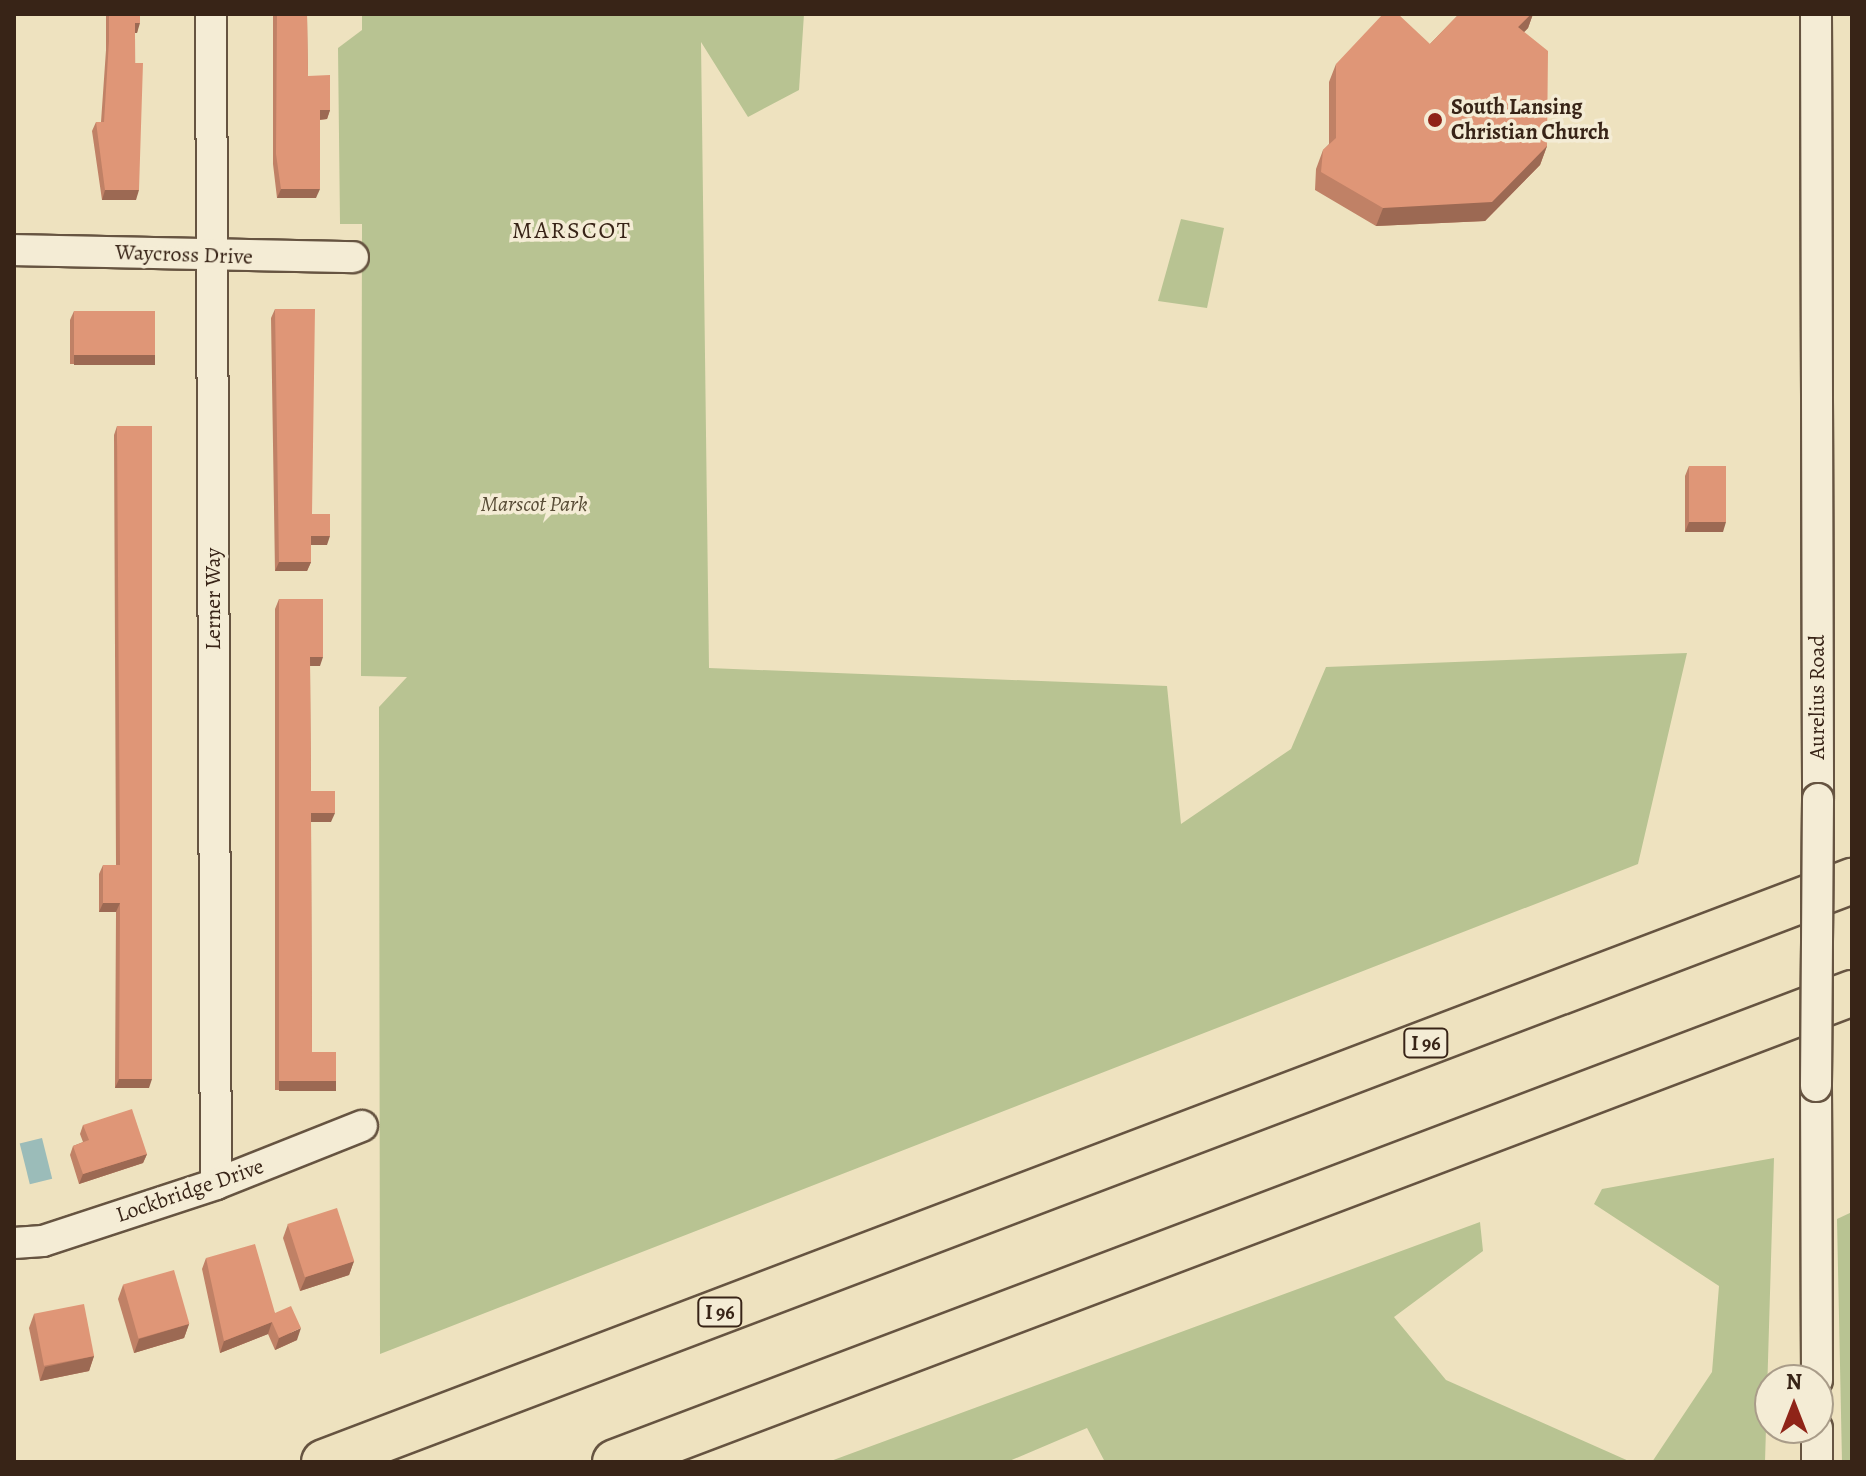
<!DOCTYPE html>
<html>
<head>
<meta charset="utf-8">
<style>
	body { margin:0 }
	#map { position:relative; width:1866px; height:1476px; overflow:hidden; background:#eee2bf; font-family:Alegreya,serif }
	div>[style] { position:absolute }
	.green>* { inset:0; background:#b8c392 }
	.water>* { inset:0; background:#9bbcb9; transform-origin:0 0 }
	.roads { filter:drop-shadow(2px 0 #665441) drop-shadow(-2px 0 #665441) drop-shadow(0 2px #665441) drop-shadow(0 -2px #665441) }
	.minor>* { height:30px; margin:-15px; padding:0 15px; transform-origin:15px; border-radius:15px; background:#f4ecd5 }
	.highway>* { height:44px; margin:-22px; padding:0 22px; transform-origin:22px; border-radius:22px; background:#eee2bf }
	.bridges { filter:drop-shadow(2px 0 #665441) drop-shadow(-2px 0 #665441) drop-shadow(0 2px #665441) drop-shadow(0 -2px #665441) }
	.minor-bridge>* { height:30px; margin:-15px; padding:0 15px; transform-origin:15px; border-radius:15px; background:#f4ecd5 }
	.wall>* { inset:0; background:#c08166 }
	.shaded-wall>* { inset:0; background:#9c6953; transform-origin:0 0 }
	.building>* { inset:0; background:#df9677; transform-origin:0 0 }
	.dots>* { width:22px; height:22px; translate:-50% -50%; box-sizing:border-box; border:4px solid #f4ecd5; border-radius:50% }
	span { translate:-50% -50%; white-space:nowrap; text-align:center; line-height:1.15; -webkit-text-stroke:7px #f4ecd5; paint-order:stroke }
	.shield-label span { padding:2px 6px; background:#f4ecd5; border:2px solid; border-radius:6px; -webkit-text-stroke-width:0 }
	.shield-label { font-size:20px; color:#382417; font-weight:700 }
	.poi-label { font-size:22px; color:#382417; font-weight:700 }
	.left { translate:0 -50%; text-align:left }
	.street-label { font-size:22px; color:#382417 }
	.park-label { font-size:22px; color:#584c36; font-style:italic }
	.neighbourhood-label { font-size:24px; color:#382417; letter-spacing:2px }
	.frame { position:absolute; inset:0; border:16px solid #382417; pointer-events:none }
	.north { position:absolute; left:1754px; top:1364px; width:80px; height:80px; box-sizing:border-box; background:#f4ecd5; border:2px solid #a99c89; border-radius:50%; rotate:0deg; font-size:22px; font-weight:700; line-height:32px; text-align:center; color:#382417 }
	.north::after { content:''; display:block; margin:auto; width:28px; height:36px; background:#8f2418; clip-path:polygon(50% 0,100% 100%,50% 72%,0 100%) }
</style>
</head>
<body>
<div id="map">
	<div class="green">
		<i style="clip-path:polygon(362px 14px,804px 14px,799px 90px,748px 117px,701px 42px,709px 668px,1167px 686px,1181px 824px,1291px 749px,1326px 667px,1687px 653px,1638px 864px,380px 1354px,379px 707px,407px 677px,361px 676px,362px 224px,340px 224px,338px 48px,362px 30px)"></i>
		<i style="clip-path:polygon(1181px 219px,1224px 228px,1207px 308px,1158px 301px)"></i>
		<i style="clip-path:polygon(1774px 1158px,1765px 1462px,1652px 1462px,1712px 1372px,1719px 1286px,1594px 1204px,1602px 1189px)"></i>
		<i style="clip-path:polygon(1852px 1212px,1852px 1462px,1842px 1462px,1837px 1219px)"></i>
		<i style="clip-path:polygon(1480px 1222px,1483px 1251px,1394px 1317px,1446px 1380px,1631px 1462px,1105px 1462px,1087px 1428px,1007px 1462px,828px 1462px)"></i>
	</div>
	<div class="water">
		<i style="left:42px;top:1138px;width:42px;height:23px;rotate:76deg"></i>
	</div>
	<div class="roads">
		<div class="minor">
			<i style="left:211px;top:14px;width:1170px;rotate:89.76deg"></i>
			<i style="left:1816px;top:14px;width:785px;rotate:89.85deg"></i>
			<i style="left:14px;top:250px;width:339px;rotate:1.2deg"></i>
			<i style="left:1816px;top:1086px;width:294px;rotate:89.8deg"></i>
			<i style="left:14px;top:1243px;width:29px;rotate:-4deg"></i>
			<i style="left:43px;top:1241px;width:182px;rotate:-18.2deg"></i>
			<i style="left:216px;top:1184px;width:157px;rotate:-21.7deg"></i>
			<i style="left:1817px;top:1428px;width:34px;rotate:90deg"></i>
		</div>
		<div class="highway">
			<i style="left:324px;top:1462px;width:1635px;rotate:-20.82deg"></i>
			<i style="left:615px;top:1462px;width:1323px;rotate:-20.76deg"></i>
		</div>
	</div>
	<div class="bridges">
		<div class="minor-bridge">
			<i style="left:1816px;top:1086px;width:287px;rotate:-89.6deg"></i>
		</div>
	</div>
	<div class="wall">
		<i style="clip-path:polygon(106px 14px,140px 14px,137px 33px,135px 33px,136px 200px,102px 200px,92px 131px,96px 122px,101px 122px,106px 50px)"></i>
		<i style="clip-path:polygon(273px 14px,307px 14px,308px 76px,330px 110px,327px 119px,320px 120px,316px 198px,277px 198px,273px 164px)"></i>
		<i style="clip-path:polygon(1459px 14px,1533px 14px,1528px 28px,1524px 32px,1547px 146px,1540px 165px,1485px 221px,1376px 226px,1315px 190px,1316px 169px,1323px 150px,1329px 144px,1329px 82px,1336px 64px,1430px 44px)"></i>
		<i style="clip-path:polygon(275px 309px,312px 514px,327px 545px,311px 545px,311px 562px,307px 571px,275px 571px,271px 318px)"></i>
		<i style="clip-path:polygon(74px 311px,155px 355px,151px 364px,70px 364px,70px 320px)"></i>
		<i style="clip-path:polygon(117px 426px,149px 1088px,115px 1088px,116px 912px,99px 912px,99px 874px,103px 865px,116px 865px,114px 435px)"></i>
		<i style="clip-path:polygon(1689px 466px,1723px 532px,1685px 532px,1685px 476px)"></i>
		<i style="clip-path:polygon(279px 599px,320px 666px,310px 666px,311px 791px,331px 822px,311px 822px,312px 1052px,336px 1081px,333px 1090px,275px 1090px,275px 609px)"></i>
		<i style="clip-path:polygon(83px 1125px,147px 1154px,143px 1163px,79px 1184px,70px 1155px,73px 1146px,83px 1142px,80px 1134px)"></i>
		<i style="clip-path:polygon(288px 1224px,354px 1261px,349px 1275px,300px 1291px,283px 1238px)"></i>
		<i style="clip-path:polygon(206px 1258px,275px 1313px,297px 1340px,275px 1350px,268px 1334px,220px 1353px,202px 1269px)"></i>
		<i style="clip-path:polygon(123px 1285px,189px 1324px,184px 1338px,134px 1353px,118px 1299px)"></i>
		<i style="clip-path:polygon(34px 1314px,94px 1356px,89px 1371px,40px 1381px,29px 1328px)"></i>
	</div>
	<div class="shaded-wall">
		<i style="clip-path:polygon(1531px 14px,1533px 14px,1528px 28px,1511px 46px,1518px 27px)"></i>
		<i style="clip-path:polygon(135px 23px,140px 23px,137px 33px,131px 33px)"></i>
		<i style="clip-path:polygon(320px 110px,330px 110px,327px 119px,316px 120px)"></i>
		<i style="clip-path:polygon(1547px 146px,1540px 165px,1485px 221px,1376px 226px,1383px 208px)"></i>
		<i style="clip-path:polygon(281px 189px,320px 189px,316px 198px,277px 198px)"></i>
		<i style="clip-path:polygon(105px 190px,139px 190px,136px 200px,102px 200px)"></i>
		<i style="left:74px;top:355px;width:81px;height:10px"></i>
		<i style="clip-path:polygon(1689px 522px,1726px 522px,1723px 532px,1685px 532px)"></i>
		<i style="clip-path:polygon(311px 536px,330px 536px,327px 545px,307px 545px)"></i>
		<i style="clip-path:polygon(279px 562px,311px 562px,307px 571px,275px 571px)"></i>
		<i style="clip-path:polygon(310px 657px,323px 657px,320px 666px,307px 666px)"></i>
		<i style="clip-path:polygon(311px 813px,335px 813px,331px 822px,308px 822px)"></i>
		<i style="clip-path:polygon(103px 903px,120px 903px,116px 912px,99px 912px)"></i>
		<i style="clip-path:polygon(119px 1079px,152px 1079px,149px 1088px,115px 1088px)"></i>
		<i style="left:279px;top:1081px;width:57px;height:10px"></i>
		<i style="clip-path:polygon(147px 1154px,143px 1163px,79px 1184px,83px 1174px)"></i>
		<i style="clip-path:polygon(354px 1261px,349px 1275px,300px 1291px,306px 1277px)"></i>
		<i style="clip-path:polygon(272px 1322px,268px 1334px,220px 1353px,224px 1341px)"></i>
		<i style="clip-path:polygon(189px 1324px,184px 1338px,134px 1353px,139px 1339px)"></i>
		<i style="clip-path:polygon(301px 1328px,297px 1340px,275px 1350px,279px 1338px)"></i>
		<i style="clip-path:polygon(94px 1356px,89px 1371px,40px 1381px,45px 1367px)"></i>
	</div>
	<div class="building">
		<i style="clip-path:polygon(109px 14px,140px 14px,140px 23px,135px 23px,135px 63px,143px 63px,139px 190px,105px 190px,96px 122px,104px 122px,109px 41px)"></i>
		<i style="clip-path:polygon(277px 14px,307px 14px,308px 76px,330px 75px,330px 110px,320px 110px,320px 189px,281px 189px,276px 154px)"></i>
		<i style="clip-path:polygon(1383px 14px,1398px 14px,1430px 44px,1459px 14px,1531px 14px,1518px 27px,1548px 51px,1547px 146px,1492px 202px,1383px 208px,1321px 172px,1323px 150px,1336px 138px,1336px 64px)"></i>
		<i style="clip-path:polygon(275px 309px,315px 309px,312px 514px,330px 514px,330px 536px,311px 536px,311px 562px,279px 562px)"></i>
		<i style="left:74px;top:311px;width:81px;height:44px"></i>
		<i style="clip-path:polygon(117px 426px,152px 426px,152px 1079px,119px 1079px,120px 903px,103px 903px,103px 865px,120px 865px)"></i>
		<i style="left:1689px;top:466px;width:37px;height:56px"></i>
		<i style="left:14px;top:588px;width:2px;height:68px"></i>
		<i style="clip-path:polygon(279px 599px,323px 599px,323px 657px,310px 657px,311px 791px,335px 791px,335px 813px,311px 813px,312px 1052px,336px 1052px,336px 1081px,279px 1081px)"></i>
		<i style="clip-path:polygon(132px 1109px,147px 1154px,83px 1174px,73px 1146px,89px 1140px,83px 1125px)"></i>
		<i style="left:337px;top:1208px;width:56px;height:52px;rotate:72deg"></i>
		<i style="clip-path:polygon(255px 1244px,275px 1313px,291px 1306px,301px 1328px,279px 1338px,272px 1322px,224px 1341px,206px 1258px)"></i>
		<i style="left:174px;top:1270px;width:56px;height:53px;rotate:74deg"></i>
		<i style="left:84px;top:1304px;width:53px;height:51px;rotate:79deg"></i>
	</div>
	<div class="dots">
		<i style="left:1435px;top:120px;background:#8f2418"></i>
	</div>
	<div class="shield-label">
		<span style="left:1426px;top:1043px">I 96</span>
		<span style="left:720px;top:1312px">I 96</span>
	</div>
	<div class="poi-label">
		<span class="left" style="left:1451px;top:120px">South Lansing<br>Christian Church</span>
	</div>
	<div class="street-label">
		<span style="left:184px;top:255px;rotate:2deg">Waycross Drive</span>
		<span style="left:214px;top:599px;rotate:-90deg">Lerner Way</span>
		<span style="left:1818px;top:697px;rotate:-90deg">Aurelius Road</span>
		<span style="left:190px;top:1191px;rotate:-19deg">Lockbridge Drive</span>
	</div>
	<div class="park-label">
		<span style="left:534px;top:505px">Marscot Park</span>
	</div>
	<div class="neighbourhood-label">
		<span style="left:572px;top:231px">MARSCOT</span>
	</div>
	<div class="frame"></div>
	<div class="north">N</div>
</div>
</body>
</html>
